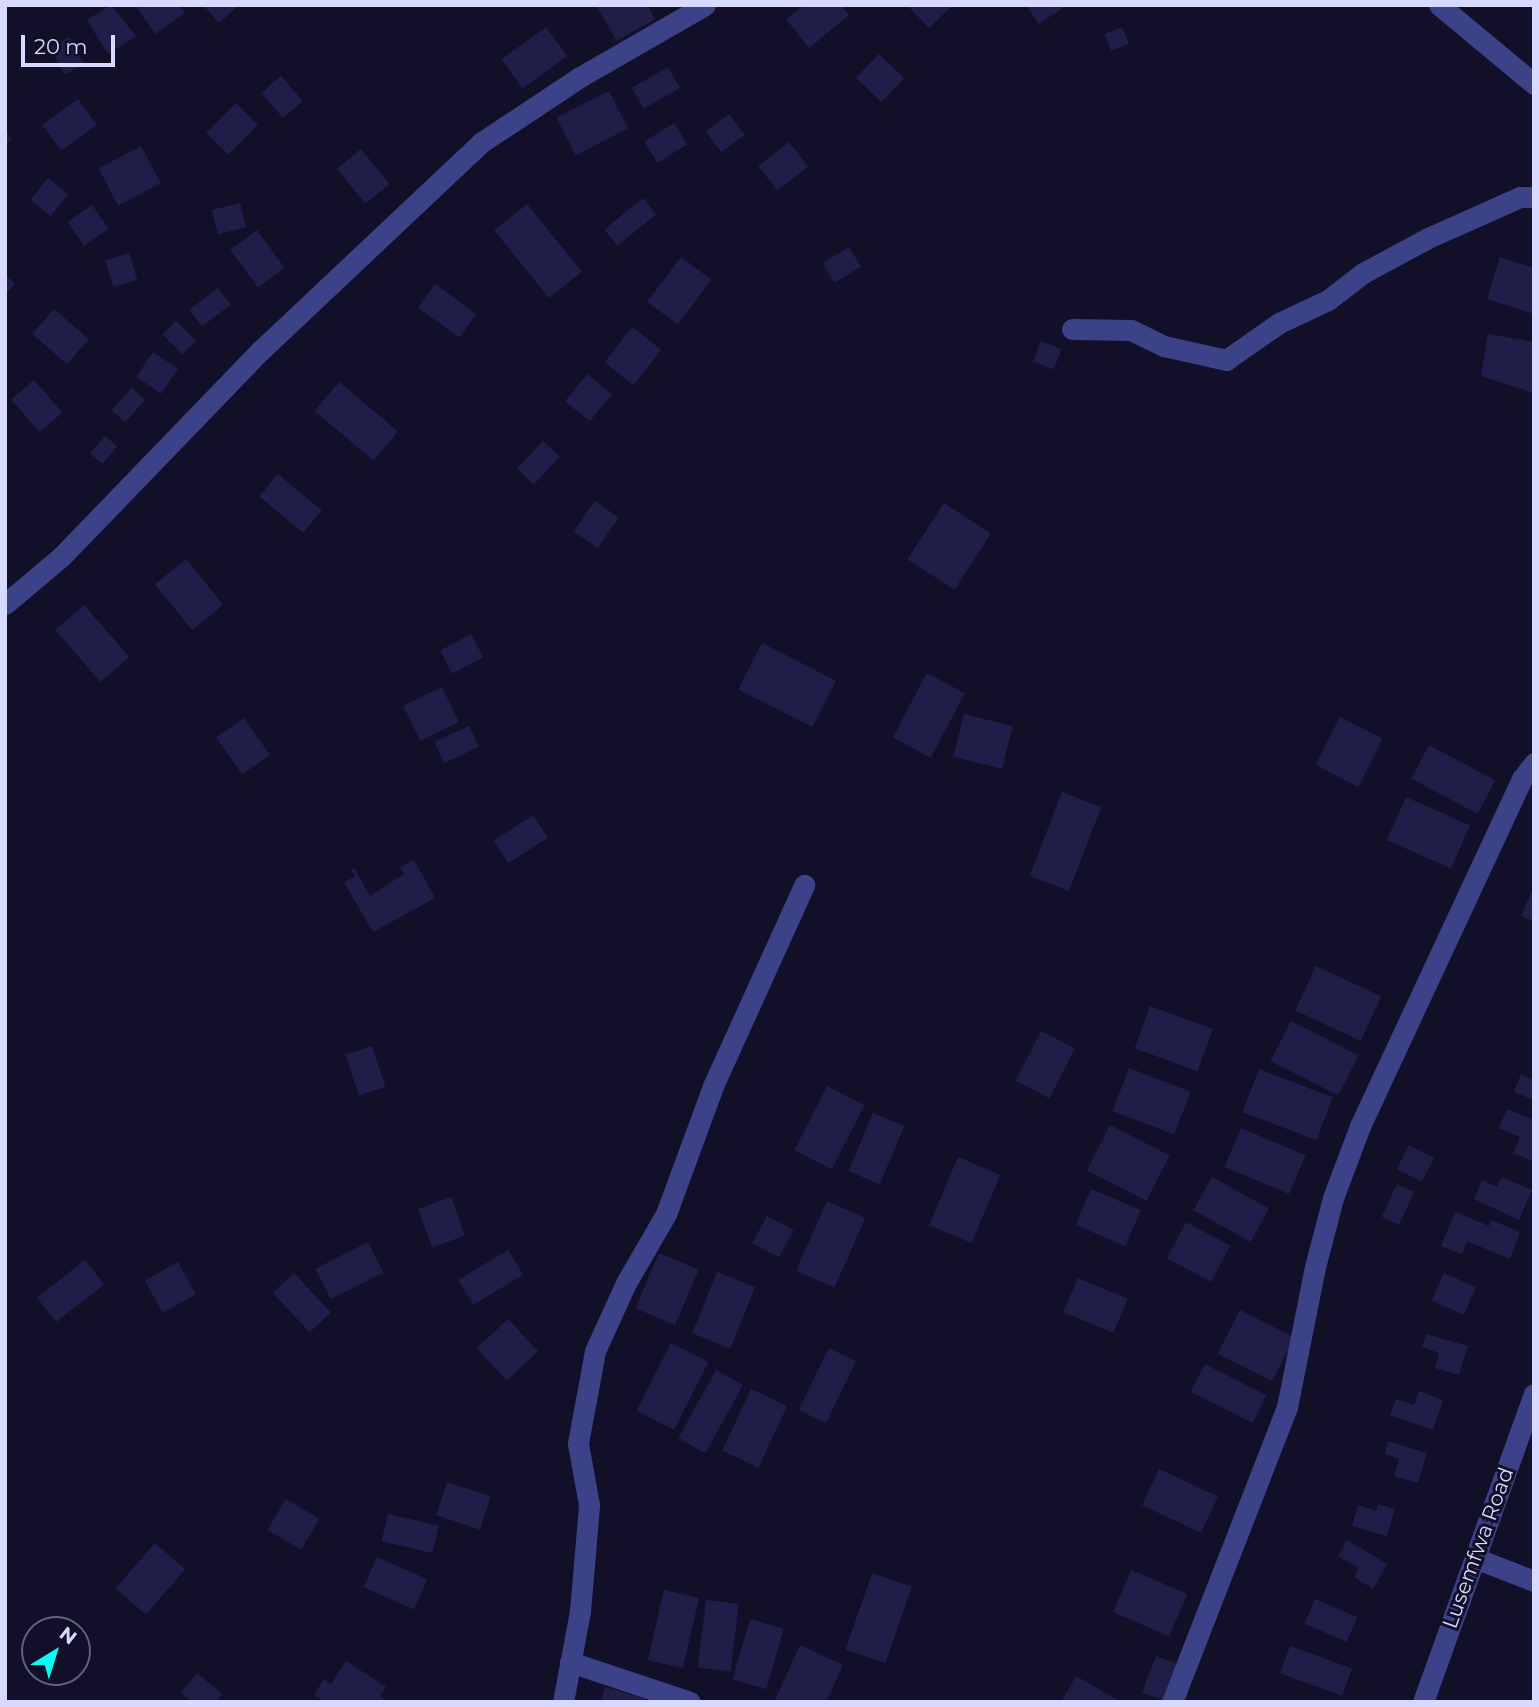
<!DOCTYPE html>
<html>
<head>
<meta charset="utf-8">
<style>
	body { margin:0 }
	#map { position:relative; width:1539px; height:1707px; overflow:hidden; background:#121029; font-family:Montserrat,sans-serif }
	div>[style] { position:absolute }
	.building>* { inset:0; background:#201d49; transform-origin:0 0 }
	.minor>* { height:21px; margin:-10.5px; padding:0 10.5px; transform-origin:10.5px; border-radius:10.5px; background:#3c4287 }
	span { translate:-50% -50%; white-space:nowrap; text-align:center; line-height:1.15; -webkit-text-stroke:6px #121029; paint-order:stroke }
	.street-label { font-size:21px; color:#d8d9ff }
	.frame { position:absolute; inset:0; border:7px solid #d8d9ff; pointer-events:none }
	.north { position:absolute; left:21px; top:1616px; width:70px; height:70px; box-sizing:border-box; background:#121029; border:2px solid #61607f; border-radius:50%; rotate:38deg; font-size:19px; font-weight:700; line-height:28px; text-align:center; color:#d8d9ff }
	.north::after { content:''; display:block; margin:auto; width:24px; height:32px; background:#07fcf8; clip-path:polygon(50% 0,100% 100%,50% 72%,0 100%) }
	.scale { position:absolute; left:21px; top:35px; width:94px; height:32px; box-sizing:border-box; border:4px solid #d8d9ff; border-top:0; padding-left:9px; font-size:21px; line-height:24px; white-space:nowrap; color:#d8d9ff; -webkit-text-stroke:5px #121029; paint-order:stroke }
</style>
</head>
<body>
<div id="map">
	<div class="building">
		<i style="clip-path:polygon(111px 5px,136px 36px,108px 54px,87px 20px)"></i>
		<i style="clip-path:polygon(135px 5px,179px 5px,185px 13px,155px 34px)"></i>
		<i style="clip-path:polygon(203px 5px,239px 5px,219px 23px)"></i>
		<i style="clip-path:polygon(647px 5px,655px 19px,617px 41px,597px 7px)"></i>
		<i style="clip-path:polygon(804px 5px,841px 5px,849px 15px,809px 48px,786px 19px)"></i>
		<i style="clip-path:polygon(907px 5px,953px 5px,929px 28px)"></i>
		<i style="clip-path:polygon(1026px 5px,1067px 5px,1039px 24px)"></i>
		<i style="left:546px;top:27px;width:36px;height:55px;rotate:54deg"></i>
		<i style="left:1122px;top:27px;width:18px;height:19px;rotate:68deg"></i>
		<i style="left:70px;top:37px;width:31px;height:22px;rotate:63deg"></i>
		<i style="left:879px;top:54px;width:35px;height:33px;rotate:44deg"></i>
		<i style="left:668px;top:67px;width:24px;height:42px;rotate:60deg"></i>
		<i style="left:281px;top:76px;width:33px;height:26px;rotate:49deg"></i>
		<i style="left:609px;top:91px;width:42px;height:59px;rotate:63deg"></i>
		<i style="left:78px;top:99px;width:32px;height:44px;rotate:54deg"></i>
		<i style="left:236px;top:103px;width:31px;height:42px;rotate:45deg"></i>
		<i style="left:729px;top:114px;width:26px;height:29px;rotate:53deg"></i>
		<i style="left:674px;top:123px;width:25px;height:35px;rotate:58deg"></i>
		<i style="clip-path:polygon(5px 130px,12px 139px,5px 144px)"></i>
		<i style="left:789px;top:142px;width:31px;height:39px;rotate:52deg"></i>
		<i style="left:141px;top:146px;width:42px;height:48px;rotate:62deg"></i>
		<i style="left:361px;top:149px;width:45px;height:31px;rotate:51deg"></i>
		<i style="left:48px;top:178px;width:26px;height:28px;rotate:39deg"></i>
		<i style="left:643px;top:198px;width:21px;height:50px;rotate:51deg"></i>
		<i style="left:240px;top:203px;width:25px;height:29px;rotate:76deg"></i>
		<i style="left:527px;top:204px;width:87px;height:42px;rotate:51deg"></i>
		<i style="left:92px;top:205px;width:29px;height:30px;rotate:55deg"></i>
		<i style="left:257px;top:230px;width:47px;height:33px;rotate:54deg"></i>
		<i style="left:849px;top:247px;width:23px;height:31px;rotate:59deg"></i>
		<i style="left:129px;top:253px;width:28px;height:25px;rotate:73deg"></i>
		<i style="left:681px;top:257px;width:38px;height:56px;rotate:37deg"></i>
		<i style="clip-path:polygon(1500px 257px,1534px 268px,1534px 314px,1487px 299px)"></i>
		<i style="clip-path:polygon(5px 275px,15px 284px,5px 295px)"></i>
		<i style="left:435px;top:284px;width:51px;height:29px;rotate:36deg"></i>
		<i style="left:218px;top:288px;width:21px;height:36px;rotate:53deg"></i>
		<i style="left:54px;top:309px;width:46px;height:33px;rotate:41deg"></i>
		<i style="left:176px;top:321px;width:28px;height:19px;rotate:45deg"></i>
		<i style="left:632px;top:327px;width:37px;height:45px;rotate:38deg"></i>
		<i style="clip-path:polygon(1488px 334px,1534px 342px,1534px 393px,1481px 376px)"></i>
		<i style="left:1041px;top:341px;width:22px;height:22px;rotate:21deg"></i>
		<i style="left:153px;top:352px;width:30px;height:30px;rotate:34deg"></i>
		<i style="left:587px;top:374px;width:32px;height:35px;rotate:39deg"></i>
		<i style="left:34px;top:380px;width:43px;height:30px;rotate:49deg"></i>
		<i style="left:339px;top:382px;width:77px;height:38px;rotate:40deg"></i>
		<i style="left:132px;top:388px;width:18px;height:30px;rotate:43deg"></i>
		<i style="left:105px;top:436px;width:16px;height:23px;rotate:40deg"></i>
		<i style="left:543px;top:441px;width:23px;height:38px;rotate:43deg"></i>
		<i style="left:278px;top:474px;width:57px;height:29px;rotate:40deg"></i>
		<i style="left:595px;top:501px;width:29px;height:37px;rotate:35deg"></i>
		<i style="left:944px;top:503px;width:56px;height:67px;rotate:33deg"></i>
		<i style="left:186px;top:559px;width:59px;height:40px;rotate:51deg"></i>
		<i style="left:84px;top:605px;width:69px;height:38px;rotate:49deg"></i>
		<i style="left:471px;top:634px;width:26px;height:35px;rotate:62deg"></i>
		<i style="left:762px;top:643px;width:83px;height:52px;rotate:27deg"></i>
		<i style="left:927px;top:673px;width:43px;height:73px;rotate:28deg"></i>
		<i style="left:442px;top:687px;width:39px;height:43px;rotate:64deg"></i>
		<i style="left:964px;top:714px;width:50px;height:44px;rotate:14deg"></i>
		<i style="left:1340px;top:717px;width:48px;height:54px;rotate:27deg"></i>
		<i style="left:244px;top:718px;width:45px;height:34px;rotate:55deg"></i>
		<i style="left:469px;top:726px;width:23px;height:38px;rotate:65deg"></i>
		<i style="left:1429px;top:745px;width:75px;height:38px;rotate:28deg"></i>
		<i style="left:1062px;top:792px;width:42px;height:90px;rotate:21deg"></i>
		<i style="left:1406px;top:797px;width:70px;height:47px;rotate:24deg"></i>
		<i style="left:533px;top:815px;width:27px;height:47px;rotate:57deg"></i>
		<i style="clip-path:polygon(414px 860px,435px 898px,373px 932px,344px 882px,355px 877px,351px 870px,354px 868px,370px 896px,404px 874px,400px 867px)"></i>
		<i style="clip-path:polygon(1534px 886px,1534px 921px,1521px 916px)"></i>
		<i style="left:1316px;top:966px;width:72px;height:49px;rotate:25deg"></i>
		<i style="left:1150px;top:1006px;width:67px;height:45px;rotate:20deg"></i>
		<i style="left:1291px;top:1021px;width:76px;height:45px;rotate:27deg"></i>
		<i style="left:1041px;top:1031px;width:38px;height:56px;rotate:27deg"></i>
		<i style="left:372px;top:1046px;width:43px;height:28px;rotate:72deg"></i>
		<i style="left:1129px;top:1068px;width:66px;height:46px;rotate:21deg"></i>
		<i style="left:1259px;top:1069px;width:79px;height:46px;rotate:21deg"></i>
		<i style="clip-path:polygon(1521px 1074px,1534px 1080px,1534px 1100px,1514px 1092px)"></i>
		<i style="left:827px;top:1086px;width:42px;height:72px;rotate:27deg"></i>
		<i style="clip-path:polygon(1507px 1109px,1534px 1120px,1533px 1161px,1513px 1153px,1520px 1137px,1499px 1128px)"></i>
		<i style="left:873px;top:1113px;width:34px;height:63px;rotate:23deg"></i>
		<i style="left:1110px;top:1125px;width:67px;height:51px;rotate:27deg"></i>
		<i style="left:1241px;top:1128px;width:70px;height:42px;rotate:23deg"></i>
		<i style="left:1409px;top:1145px;width:28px;height:27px;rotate:27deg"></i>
		<i style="left:958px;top:1157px;width:46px;height:74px;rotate:23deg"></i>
		<i style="left:1212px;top:1177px;width:65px;height:38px;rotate:29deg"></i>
		<i style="clip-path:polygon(1502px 1177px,1532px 1190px,1519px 1220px,1474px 1199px,1482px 1180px,1497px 1187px)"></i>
		<i style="left:1397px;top:1184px;width:19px;height:36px;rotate:25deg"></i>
		<i style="left:1091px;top:1189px;width:54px;height:39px;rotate:23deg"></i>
		<i style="left:451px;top:1197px;width:41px;height:35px;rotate:70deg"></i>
		<i style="left:827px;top:1201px;width:42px;height:76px;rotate:24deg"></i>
		<i style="clip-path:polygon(1455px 1212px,1489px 1226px,1491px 1220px,1520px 1232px,1510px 1259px,1467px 1241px,1462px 1254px,1441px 1246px)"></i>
		<i style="left:767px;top:1216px;width:30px;height:31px;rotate:28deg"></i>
		<i style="left:1186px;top:1222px;width:50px;height:41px;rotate:28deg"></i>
		<i style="left:368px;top:1242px;width:34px;height:59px;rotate:63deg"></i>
		<i style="left:508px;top:1250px;width:29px;height:58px;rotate:59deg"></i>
		<i style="left:659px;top:1253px;width:43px;height:60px;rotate:23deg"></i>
		<i style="left:85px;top:1260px;width:31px;height:61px;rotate:52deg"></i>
		<i style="left:178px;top:1262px;width:37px;height:38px;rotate:61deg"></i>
		<i style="left:717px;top:1272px;width:41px;height:66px;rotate:22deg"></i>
		<i style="left:294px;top:1273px;width:54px;height:29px;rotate:47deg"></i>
		<i style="left:1444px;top:1273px;width:35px;height:30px;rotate:24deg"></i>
		<i style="left:1078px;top:1278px;width:54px;height:37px;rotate:23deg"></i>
		<i style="left:1240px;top:1310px;width:61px;height:49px;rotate:27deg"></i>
		<i style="left:508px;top:1319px;width:44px;height:43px;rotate:47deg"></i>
		<i style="clip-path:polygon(1426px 1334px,1468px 1346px,1459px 1375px,1435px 1368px,1439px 1353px,1422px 1347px)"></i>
		<i style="left:671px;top:1343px;width:42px;height:76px;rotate:27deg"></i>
		<i style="left:829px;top:1348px;width:30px;height:69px;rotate:26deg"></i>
		<i style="left:1205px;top:1364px;width:69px;height:31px;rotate:27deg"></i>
		<i style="left:716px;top:1370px;width:31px;height:78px;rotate:29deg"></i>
		<i style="left:751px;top:1389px;width:40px;height:68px;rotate:25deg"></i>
		<i style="clip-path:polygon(1419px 1391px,1443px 1400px,1433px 1430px,1390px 1415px,1396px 1399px,1414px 1405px)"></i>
		<i style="clip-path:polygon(1388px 1441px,1427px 1453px,1418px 1483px,1394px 1476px,1399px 1459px,1385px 1454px)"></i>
		<i style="left:1159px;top:1469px;width:65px;height:40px;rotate:25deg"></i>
		<i style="left:447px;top:1482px;width:46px;height:35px;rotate:18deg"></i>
		<i style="left:286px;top:1499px;width:39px;height:36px;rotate:31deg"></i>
		<i style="clip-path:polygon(1378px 1504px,1395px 1509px,1387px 1536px,1352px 1526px,1358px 1505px,1376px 1511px)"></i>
		<i style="left:388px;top:1514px;width:52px;height:28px;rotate:13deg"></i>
		<i style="clip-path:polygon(1347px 1540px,1387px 1564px,1373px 1589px,1354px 1577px,1359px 1568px,1338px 1556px)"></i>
		<i style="left:155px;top:1543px;width:40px;height:60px;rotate:41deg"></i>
		<i style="left:377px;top:1557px;width:55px;height:33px;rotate:24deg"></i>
		<i style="left:1131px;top:1570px;width:61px;height:46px;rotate:23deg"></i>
		<i style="left:872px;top:1573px;width:42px;height:81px;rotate:19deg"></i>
		<i style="left:664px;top:1590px;width:36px;height:72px;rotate:13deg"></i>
		<i style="left:1315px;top:1599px;width:46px;height:27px;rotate:23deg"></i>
		<i style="left:706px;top:1600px;width:33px;height:68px;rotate:7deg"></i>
		<i style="left:750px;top:1619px;width:35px;height:63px;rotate:16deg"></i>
		<i style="clip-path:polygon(800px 1645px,843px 1665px,826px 1702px,774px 1702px)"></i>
		<i style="left:1290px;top:1646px;width:66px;height:29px;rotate:20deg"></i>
		<i style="left:1156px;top:1656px;width:26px;height:39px;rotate:21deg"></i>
		<i style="clip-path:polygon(346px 1661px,386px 1687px,380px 1696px,388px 1702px,324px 1702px,314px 1695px,324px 1679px,331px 1684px)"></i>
		<i style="clip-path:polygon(197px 1673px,222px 1694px,216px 1702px,192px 1702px,181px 1693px)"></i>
		<i style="clip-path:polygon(1076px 1676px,1121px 1702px,1061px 1702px)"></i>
		<i style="clip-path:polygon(605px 1687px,646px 1699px,646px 1702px,601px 1702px)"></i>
	</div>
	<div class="minor">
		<i style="left:1439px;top:5px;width:124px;rotate:39.7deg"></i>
		<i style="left:1072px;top:329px;width:59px;rotate:1deg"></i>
		<i style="left:1131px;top:330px;width:37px;rotate:26deg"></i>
		<i style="left:1164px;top:346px;width:64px;rotate:12.7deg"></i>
		<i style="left:1226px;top:360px;width:65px;rotate:-34.9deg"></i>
		<i style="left:1279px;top:323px;width:54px;rotate:-25.1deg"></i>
		<i style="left:1328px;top:300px;width:44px;rotate:-37.6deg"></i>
		<i style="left:1363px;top:273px;width:74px;rotate:-28.3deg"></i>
		<i style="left:1428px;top:238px;width:101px;rotate:-24deg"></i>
		<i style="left:1520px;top:197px;width:14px"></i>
		<i style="left:5px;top:604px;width:73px;rotate:-40deg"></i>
		<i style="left:61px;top:557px;width:286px;rotate:-46deg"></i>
		<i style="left:260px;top:351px;width:305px;rotate:-43.3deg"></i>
		<i style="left:482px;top:142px;width:118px;rotate:-33.6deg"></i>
		<i style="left:580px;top:77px;width:144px;rotate:-29.9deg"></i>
		<i style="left:1475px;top:1558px;width:63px;rotate:21.3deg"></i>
		<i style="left:570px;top:1662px;width:126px;rotate:18.4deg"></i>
		<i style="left:563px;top:1702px;width:93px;rotate:-79.4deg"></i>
		<i style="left:580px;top:1611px;width:106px;rotate:-85.1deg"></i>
		<i style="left:589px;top:1505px;width:63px;rotate:-100.1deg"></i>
		<i style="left:578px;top:1443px;width:94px;rotate:-79.5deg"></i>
		<i style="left:595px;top:1351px;width:75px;rotate:-65.5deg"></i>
		<i style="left:626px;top:1283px;width:80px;rotate:-59.9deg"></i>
		<i style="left:666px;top:1214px;width:136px;rotate:-69.8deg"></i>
		<i style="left:713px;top:1086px;width:221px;rotate:-65.6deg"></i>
		<i style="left:1172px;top:1702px;width:317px;rotate:-68.7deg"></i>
		<i style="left:1287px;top:1407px;width:143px;rotate:-78.7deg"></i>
		<i style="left:1315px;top:1267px;width:71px;rotate:-75.4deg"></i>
		<i style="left:1333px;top:1198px;width:77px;rotate:-69.4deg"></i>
		<i style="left:1360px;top:1126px;width:383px;rotate:-65deg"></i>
		<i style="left:1522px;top:779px;width:20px;rotate:-53deg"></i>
		<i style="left:1423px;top:1702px;width:327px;rotate:-70.2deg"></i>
	</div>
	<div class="street-label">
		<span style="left:1478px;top:1548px;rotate:-70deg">Lusemfwa Road</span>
	</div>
	<div class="frame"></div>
	<div class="north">N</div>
	<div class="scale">20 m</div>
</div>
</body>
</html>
